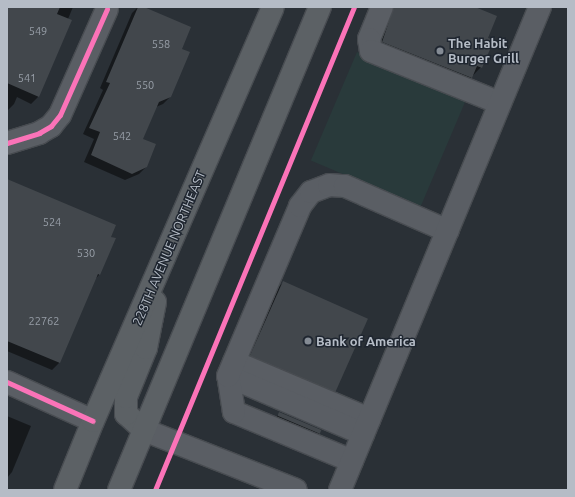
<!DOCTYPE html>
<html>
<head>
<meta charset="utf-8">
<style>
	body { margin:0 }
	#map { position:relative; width:575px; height:497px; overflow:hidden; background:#2a3036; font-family:Ubuntu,sans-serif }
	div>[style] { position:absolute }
	.green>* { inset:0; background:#293a3b; transform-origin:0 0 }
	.shadow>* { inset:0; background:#0007 }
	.building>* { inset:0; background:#42474c; transform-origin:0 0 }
	.roads { filter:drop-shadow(1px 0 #484c51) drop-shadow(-1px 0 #484c51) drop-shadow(0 1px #484c51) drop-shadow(0 -1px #484c51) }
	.minor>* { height:22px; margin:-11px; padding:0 11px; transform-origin:11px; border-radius:11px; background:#5a5e64 }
	.major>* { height:22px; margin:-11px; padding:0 11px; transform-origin:11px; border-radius:11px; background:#5c6165 }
	.cycleway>* { height:5px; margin:-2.5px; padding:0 2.5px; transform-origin:2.5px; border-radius:2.5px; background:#fb73b8 }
	.dots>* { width:11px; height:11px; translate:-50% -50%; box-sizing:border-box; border:2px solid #1f2630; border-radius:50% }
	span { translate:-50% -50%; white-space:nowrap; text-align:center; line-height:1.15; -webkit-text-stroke:3px #1f2630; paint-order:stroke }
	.number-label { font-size:11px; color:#989fa8 }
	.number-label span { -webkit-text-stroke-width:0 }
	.poi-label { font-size:13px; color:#b5bcc6; font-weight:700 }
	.left { translate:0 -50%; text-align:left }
	.street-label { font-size:13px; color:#b5bcc6 }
	.frame { position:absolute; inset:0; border:8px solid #b5bcc6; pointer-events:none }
</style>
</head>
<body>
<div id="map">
	<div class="green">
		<i style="left:357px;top:52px;width:119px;height:118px;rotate:23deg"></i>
	</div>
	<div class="shadow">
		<i style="clip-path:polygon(7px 7px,73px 7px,68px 19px,71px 21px,38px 97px,31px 104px,17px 97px,14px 104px,7px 111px)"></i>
		<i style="clip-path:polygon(138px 7px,142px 7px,181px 49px,170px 97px,163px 104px,156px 107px,142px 140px,146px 167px,139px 174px,125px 180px,84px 162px,94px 139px,83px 134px,103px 90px,100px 88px,132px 13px)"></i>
		<i style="clip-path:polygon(385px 7px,473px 7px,487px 38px,481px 67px,462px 87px,373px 52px)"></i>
		<i style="clip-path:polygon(7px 180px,114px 239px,99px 275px,94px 280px,59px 363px,52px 370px,7px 351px)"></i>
		<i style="clip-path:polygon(283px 283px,336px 391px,327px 401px,242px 365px,273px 292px)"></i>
		<i style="clip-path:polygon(280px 413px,319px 433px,309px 443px,270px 422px)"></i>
		<i style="clip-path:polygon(7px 416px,31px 426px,12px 472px,7px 478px)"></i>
	</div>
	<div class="building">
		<i style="clip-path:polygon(7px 7px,60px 7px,57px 14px,72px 20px,39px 97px,7px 83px)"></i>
		<i style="clip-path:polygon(138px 7px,144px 7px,191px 27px,182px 49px,190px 52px,171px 97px,159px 102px,143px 139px,156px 144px,147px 167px,132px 174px,91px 155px,100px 132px,89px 128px,110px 83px,106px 82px)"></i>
		<i style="clip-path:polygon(394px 7px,475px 7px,497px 16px,488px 38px,494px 40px,482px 68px,477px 66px,472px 78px,382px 42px)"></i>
		<i style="clip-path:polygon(7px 179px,116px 225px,111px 237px,116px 238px,100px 275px,98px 274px,60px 363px,7px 341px)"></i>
		<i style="left:283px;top:281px;width:93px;height:82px;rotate:24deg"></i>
		<i style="left:279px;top:412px;width:46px;height:4px;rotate:23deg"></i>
	</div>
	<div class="roads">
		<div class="minor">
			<i style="left:382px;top:7px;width:35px;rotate:112deg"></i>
			<i style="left:369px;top:39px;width:12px;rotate:81deg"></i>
			<i style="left:371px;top:51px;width:139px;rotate:22deg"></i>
			<i style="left:7px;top:143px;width:34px;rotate:-17deg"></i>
			<i style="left:39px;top:133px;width:14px;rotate:-30deg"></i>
			<i style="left:51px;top:126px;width:14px;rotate:-51deg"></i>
			<i style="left:60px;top:115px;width:116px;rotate:-66.1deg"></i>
			<i style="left:234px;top:362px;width:147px;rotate:22.9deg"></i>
			<i style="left:228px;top:376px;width:147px;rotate:23.2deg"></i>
			<i style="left:7px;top:382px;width:94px;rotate:24.4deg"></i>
			<i style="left:144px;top:430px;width:163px;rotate:21.5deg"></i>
			<i style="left:352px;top:461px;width:128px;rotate:-157.4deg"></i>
			<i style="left:234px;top:412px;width:36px;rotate:-99deg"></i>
			<i style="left:228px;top:376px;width:185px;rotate:-67deg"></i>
			<i style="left:300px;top:206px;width:18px;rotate:-52deg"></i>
			<i style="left:311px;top:192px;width:19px;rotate:-21deg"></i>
			<i style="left:329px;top:185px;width:16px;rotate:4deg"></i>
			<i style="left:345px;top:186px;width:112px;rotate:23.6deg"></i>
			<i style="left:340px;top:490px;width:523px;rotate:-67.51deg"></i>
		</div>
		<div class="major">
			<i style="left:144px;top:430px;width:24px;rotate:-138deg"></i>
			<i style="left:126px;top:414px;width:17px;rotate:-90deg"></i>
			<i style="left:126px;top:397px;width:53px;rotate:-67.8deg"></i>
			<i style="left:146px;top:348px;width:47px;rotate:-78.9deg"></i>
			<i style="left:65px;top:490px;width:74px;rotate:-67.9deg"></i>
			<i style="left:93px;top:421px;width:451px;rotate:-66.5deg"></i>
			<i style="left:119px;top:490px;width:523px;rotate:-67.41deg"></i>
		</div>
	</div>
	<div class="cycleway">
		<i style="left:7px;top:143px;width:34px;rotate:-17deg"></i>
		<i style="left:39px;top:133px;width:14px;rotate:-30deg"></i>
		<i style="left:51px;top:126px;width:14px;rotate:-51deg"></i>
		<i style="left:60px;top:115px;width:116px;rotate:-66.1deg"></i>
		<i style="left:7px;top:382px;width:94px;rotate:24.4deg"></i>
		<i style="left:155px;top:490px;width:522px;rotate:-67.61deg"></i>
	</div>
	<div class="dots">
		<i style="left:440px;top:51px;background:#848b94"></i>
		<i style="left:308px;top:341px;background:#848b94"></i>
	</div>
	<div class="number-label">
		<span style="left:38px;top:31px">549</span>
		<span style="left:161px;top:44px">558</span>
		<span style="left:27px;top:78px">541</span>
		<span style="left:145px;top:85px">550</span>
		<span style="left:122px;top:136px">542</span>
		<span style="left:52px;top:222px">524</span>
		<span style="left:86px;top:253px">530</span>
		<span style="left:44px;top:321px">22762</span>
	</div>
	<div class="poi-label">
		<span class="left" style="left:448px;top:51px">The Habit<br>Burger Grill</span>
		<span class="left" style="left:316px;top:341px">Bank of America</span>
	</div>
	<div class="street-label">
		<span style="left:169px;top:248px;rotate:-67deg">228TH AVENUE NORTHEAST</span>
	</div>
	<div class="frame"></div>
</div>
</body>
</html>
